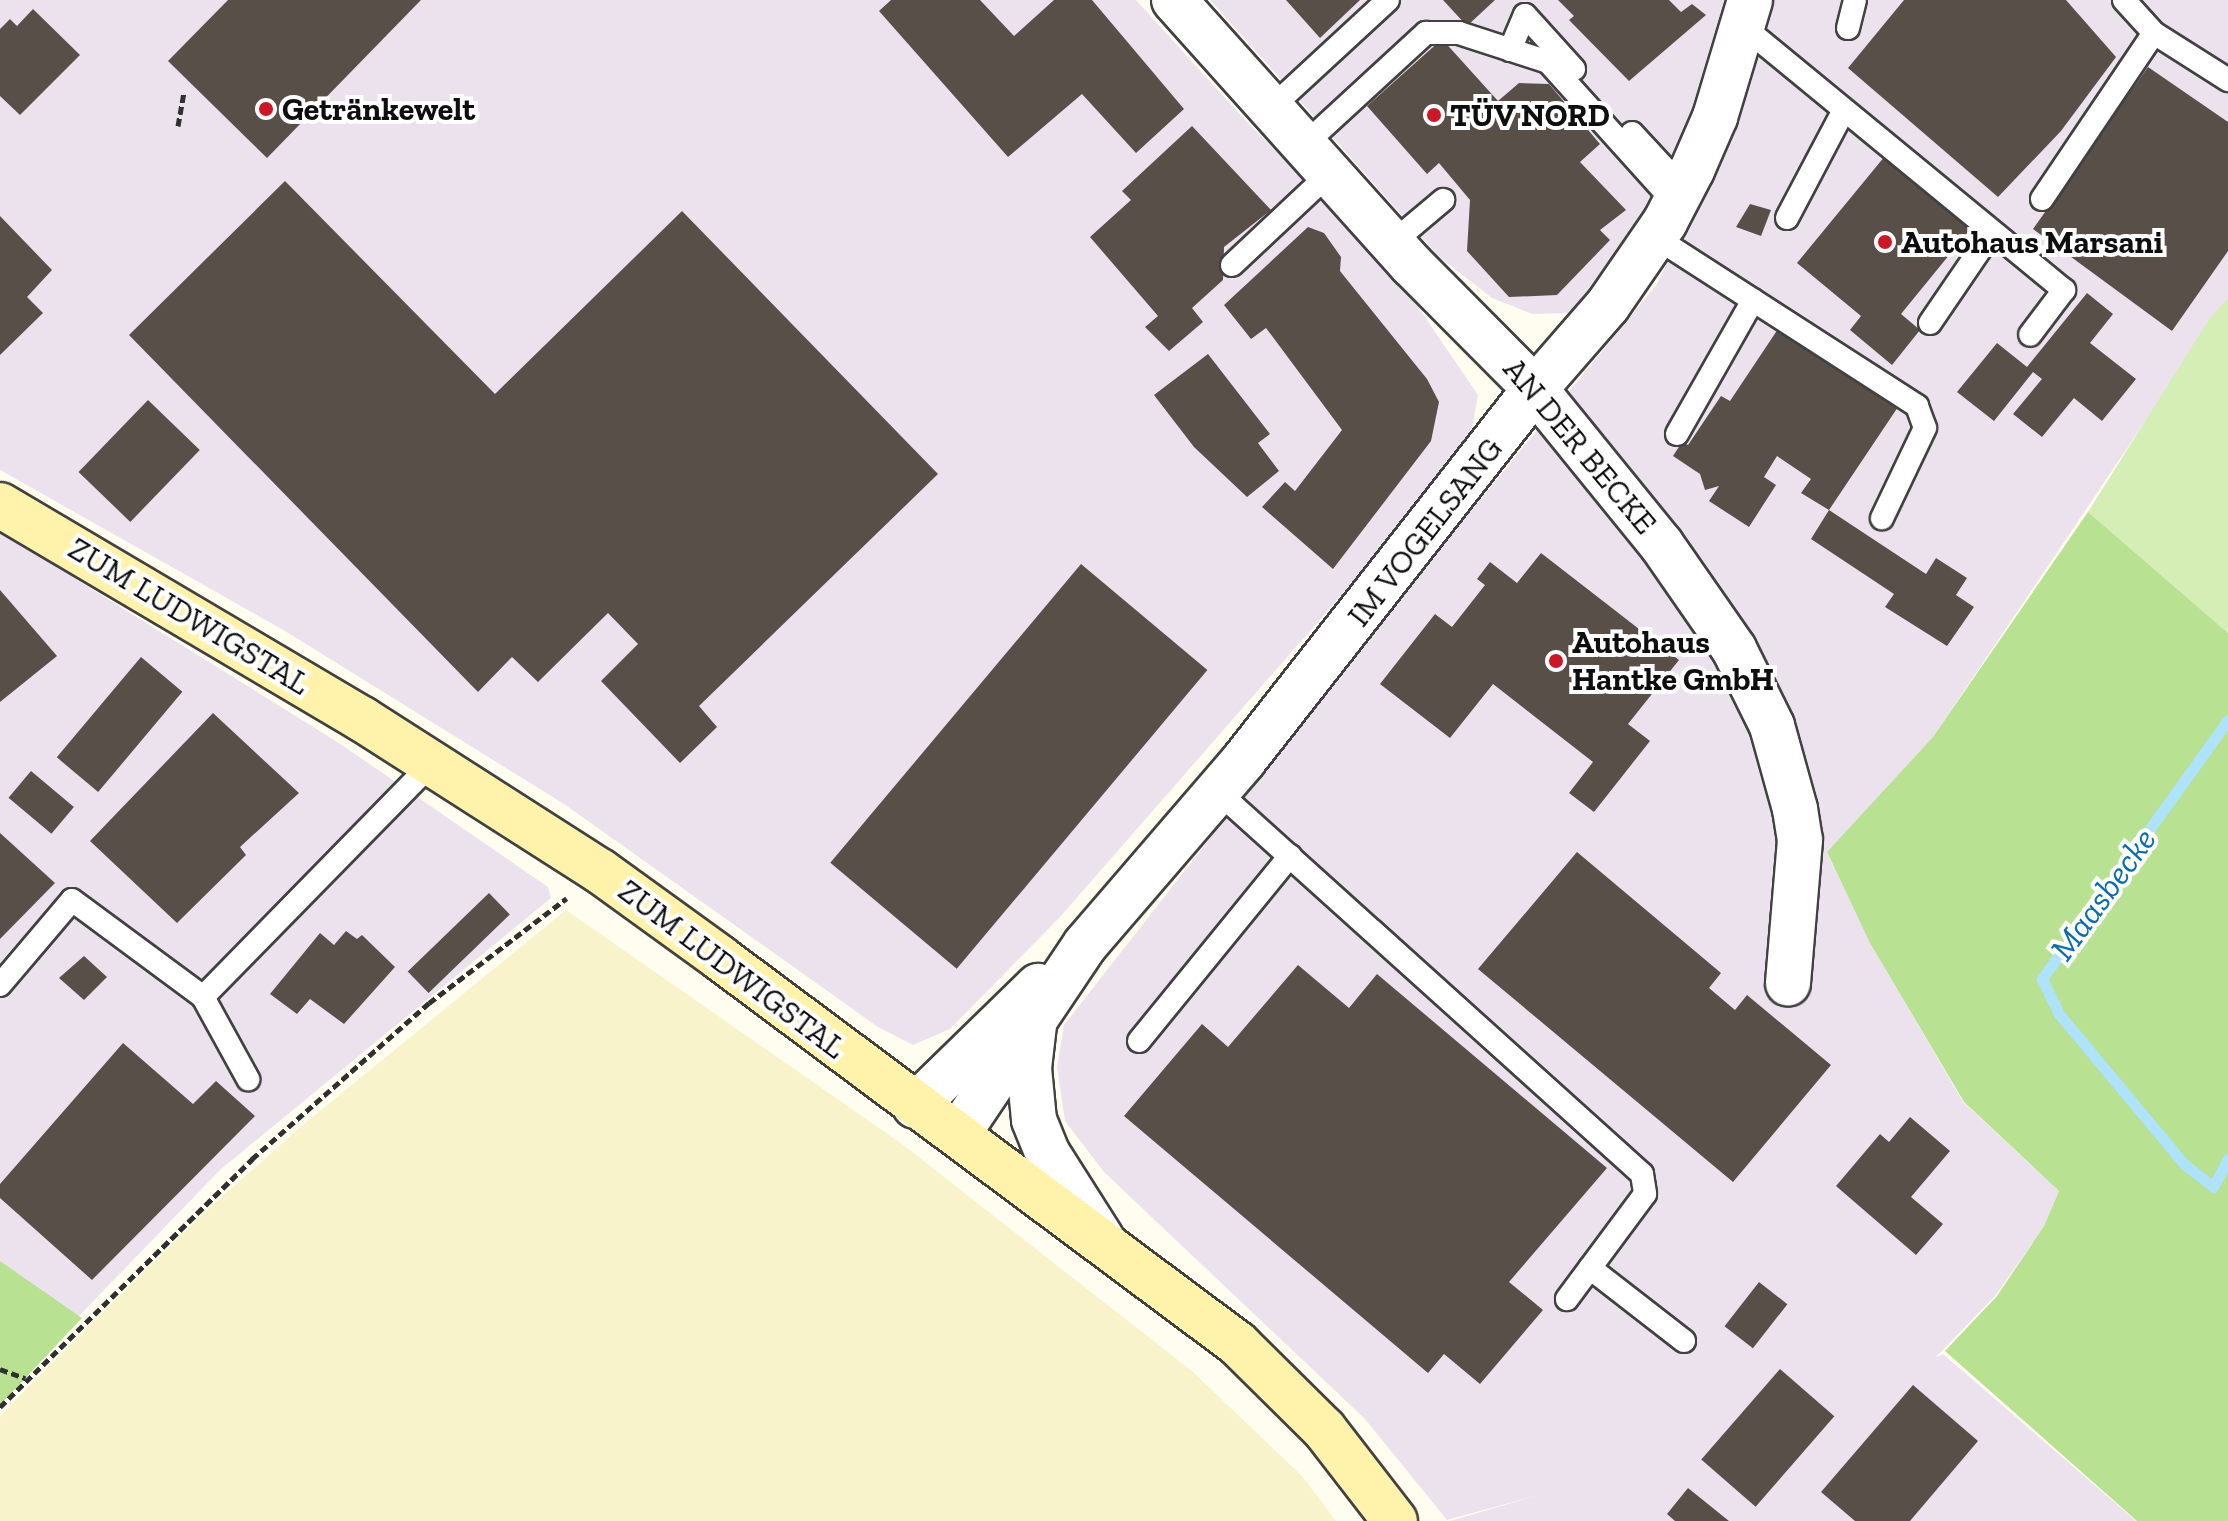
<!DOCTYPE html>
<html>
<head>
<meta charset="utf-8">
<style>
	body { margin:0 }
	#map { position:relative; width:2228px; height:1521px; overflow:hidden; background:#fffcf0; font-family:"Zilla Slab",serif }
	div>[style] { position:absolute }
	.industrial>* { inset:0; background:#ece2ee }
	.farmland>* { inset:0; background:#f9f3cc }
	.green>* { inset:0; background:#d5eeb5 }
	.forest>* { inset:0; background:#b8e192 }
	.stream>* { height:11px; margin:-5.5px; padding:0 5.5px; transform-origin:5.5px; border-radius:5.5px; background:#aee2fd }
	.building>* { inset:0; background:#584f49; transform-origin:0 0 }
	.path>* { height:5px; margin-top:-2.5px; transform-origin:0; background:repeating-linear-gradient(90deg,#303030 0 8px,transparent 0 12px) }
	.roads { filter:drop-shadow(2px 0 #414141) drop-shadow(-2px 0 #414141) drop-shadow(0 2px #414141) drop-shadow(0 -2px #414141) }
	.lane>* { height:22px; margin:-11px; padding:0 11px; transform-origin:11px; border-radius:11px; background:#fff }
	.street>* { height:44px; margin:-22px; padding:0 22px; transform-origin:22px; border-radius:22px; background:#fff }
	.secondary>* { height:44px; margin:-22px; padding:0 22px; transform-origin:22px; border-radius:22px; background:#fff3ab }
	.dots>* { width:22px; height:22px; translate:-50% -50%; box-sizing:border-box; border:4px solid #fff; border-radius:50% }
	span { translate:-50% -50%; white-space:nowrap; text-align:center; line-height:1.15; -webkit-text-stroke:8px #fff; paint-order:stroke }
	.poi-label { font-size:32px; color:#0e0e0e; font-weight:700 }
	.left { translate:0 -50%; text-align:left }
	.street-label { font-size:32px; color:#0e0e0e }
	.water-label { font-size:34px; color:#096caf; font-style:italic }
</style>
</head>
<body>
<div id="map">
	<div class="industrial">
		<i style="clip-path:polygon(0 0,1136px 0,1246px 121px,1386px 260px,1478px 395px,1468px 450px,1060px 917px,950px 1029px,913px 1045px,878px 1027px,564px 804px,285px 631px,0 470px)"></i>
		<i style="clip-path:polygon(1210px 0,1728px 0,1698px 112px,1605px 291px,1570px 313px,1532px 314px,1492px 298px,1438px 256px)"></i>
		<i style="clip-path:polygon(1768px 0,2228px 0,2228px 298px,1933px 737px,1827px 853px,1871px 944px,1963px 1102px,2059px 1191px,2044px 1226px,1996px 1295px,1935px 1358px,1943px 1354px,2136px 1521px,1450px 1521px,1542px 1494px,1447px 1520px,1365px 1419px,1104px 1172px,1065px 1121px,1057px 1067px,1064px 1025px,1366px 639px,1657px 284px,1711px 170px)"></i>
		<i style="clip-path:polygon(0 532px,339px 743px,548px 887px,551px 898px,221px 1169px,77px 1318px,0 1263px)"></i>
	</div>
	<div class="farmland">
		<i style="clip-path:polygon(566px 910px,902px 1144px,1193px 1372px,1302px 1476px,1336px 1521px,0 1521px,0 1417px,23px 1392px,197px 1219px,304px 1124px)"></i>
	</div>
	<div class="green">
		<i style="clip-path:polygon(2228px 298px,2228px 633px,2088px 512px,2208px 321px)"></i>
	</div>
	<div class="forest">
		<i style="clip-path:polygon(2088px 512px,2228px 633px,2228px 1521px,2137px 1521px,1945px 1351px,1997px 1296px,2044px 1226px,2059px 1191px,1964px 1102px,1870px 943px,1827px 852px,1933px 737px)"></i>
		<i style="clip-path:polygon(0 1261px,82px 1318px,0 1405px)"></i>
	</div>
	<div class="stream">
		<i style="left:2228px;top:720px;width:319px;rotate:125.7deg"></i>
		<i style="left:2042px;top:979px;width:39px;rotate:64deg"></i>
		<i style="left:2059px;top:1014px;width:195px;rotate:50.2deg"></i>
		<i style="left:2184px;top:1164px;width:37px;rotate:38deg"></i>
		<i style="left:2213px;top:1187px;width:32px;rotate:-62deg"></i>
	</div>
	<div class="building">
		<i style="clip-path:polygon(228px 0,421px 0,267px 158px,168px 61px)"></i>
		<i style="clip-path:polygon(891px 0,980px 0,1014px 36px,1054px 0,1092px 0,1184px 109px,1136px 153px,1082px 94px,1008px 157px,879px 11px)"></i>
		<i style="clip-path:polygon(1286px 0,1360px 0,1320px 38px)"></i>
		<i style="clip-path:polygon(1443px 0,1495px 0,1467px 26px)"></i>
		<i style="clip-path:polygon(1558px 0,1669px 0,1681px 12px,1692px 4px,1706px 15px,1629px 81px,1569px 20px,1574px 16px)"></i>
		<i style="clip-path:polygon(1904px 0,2066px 0,2116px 57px,2061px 131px,1998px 197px,1848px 68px)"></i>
		<i style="clip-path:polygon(33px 9px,80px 55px,20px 115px,0 96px,0 29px,10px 19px,17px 26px)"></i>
		<i style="clip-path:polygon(1442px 39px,1498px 101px,1519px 83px,1549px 84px,1600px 144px,1580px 162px,1626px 210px,1600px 230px,1610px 240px,1557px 295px,1509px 297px,1467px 251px,1470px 200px,1439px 163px,1427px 174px,1367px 106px)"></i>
		<i style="clip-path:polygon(2148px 67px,2228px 122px,2228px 251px,2172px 331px,2033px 229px)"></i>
		<i style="clip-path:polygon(1192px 126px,1271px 210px,1224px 247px,1223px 280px,1192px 308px,1203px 322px,1169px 351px,1145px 327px,1158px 316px,1090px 237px,1131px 200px,1122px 191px)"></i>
		<i style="clip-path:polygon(1885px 156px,1972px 227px,1901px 314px,1920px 330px,1892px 365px,1850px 330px,1861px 316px,1797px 263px)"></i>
		<i style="clip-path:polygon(285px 181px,495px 394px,682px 211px,938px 474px,699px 706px,717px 727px,680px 763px,601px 681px,638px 644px,608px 613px,538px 682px,512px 657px,478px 692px,129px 335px)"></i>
		<i style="clip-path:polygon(1750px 204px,1771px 210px,1761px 236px,1736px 227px)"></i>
		<i style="clip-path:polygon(0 216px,52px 270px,27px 297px,43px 313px,0 355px)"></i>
		<i style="clip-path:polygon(1308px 227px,1324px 233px,1341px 257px,1340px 271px,1427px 379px,1439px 402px,1431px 441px,1333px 569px,1262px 507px,1285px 482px,1295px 491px,1342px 430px,1266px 328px,1251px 339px,1224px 305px)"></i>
		<i style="clip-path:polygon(2087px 293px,2113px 314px,2090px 343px,2136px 379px,2102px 421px,2074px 398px,2042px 437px,2013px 414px,2042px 379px,2033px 372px,1994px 421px,1957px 392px,1997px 343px,2027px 367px)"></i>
		<i style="clip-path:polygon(1780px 326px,1900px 404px,1829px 510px,1801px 493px,1811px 479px,1777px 456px,1764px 477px,1776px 485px,1749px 527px,1709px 501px,1719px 486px,1705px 490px,1700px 474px,1673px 456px,1682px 442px,1688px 445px,1721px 396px,1730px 401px)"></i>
		<i style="clip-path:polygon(1208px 354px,1270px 434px,1258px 443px,1279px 471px,1247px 497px,1194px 447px,1154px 395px)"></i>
		<i style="left:148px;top:400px;width:72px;height:100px;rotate:44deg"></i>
		<i style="clip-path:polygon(1829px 510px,1926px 574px,1936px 558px,1967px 578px,1956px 595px,1974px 607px,1947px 646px,1885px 607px,1894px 594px,1811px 539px)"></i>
		<i style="clip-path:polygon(1541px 553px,1679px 660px,1628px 724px,1650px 741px,1594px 812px,1569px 793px,1593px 762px,1493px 684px,1450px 738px,1380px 684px,1435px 614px,1452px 627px,1485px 585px,1477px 579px,1490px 562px,1517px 583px)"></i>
		<i style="left:1081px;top:564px;width:165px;height:390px;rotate:40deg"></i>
		<i style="clip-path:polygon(0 590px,57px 656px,0 702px)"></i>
		<i style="left:141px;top:657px;width:54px;height:131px;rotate:40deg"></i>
		<i style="clip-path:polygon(213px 713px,299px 793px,240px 847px,246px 855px,177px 923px,90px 841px)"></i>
		<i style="left:31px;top:771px;width:56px;height:35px;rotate:40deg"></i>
		<i style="clip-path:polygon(0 833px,55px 883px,0 939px)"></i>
		<i style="clip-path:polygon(1577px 852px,1721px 973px,1709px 988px,1735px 1010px,1747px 995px,1831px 1065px,1733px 1182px,1478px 969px)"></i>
		<i style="left:489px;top:893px;width:30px;height:113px;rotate:46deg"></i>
		<i style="clip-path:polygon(346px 931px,357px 939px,362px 935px,395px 967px,344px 1024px,310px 999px,297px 1014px,270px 994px,320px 933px,334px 945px)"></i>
		<i style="clip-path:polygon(84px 956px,107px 977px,84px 1000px,59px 978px)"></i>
		<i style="clip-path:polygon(1298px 965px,1349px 1008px,1377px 974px,1607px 1168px,1509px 1282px,1543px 1310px,1480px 1384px,1444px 1354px,1428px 1373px,1124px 1116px,1202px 1024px,1228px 1047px)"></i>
		<i style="clip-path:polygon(123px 1043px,193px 1104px,216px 1081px,255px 1116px,92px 1280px,0 1198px,0 1184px)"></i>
		<i style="clip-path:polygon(1910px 1117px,1950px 1151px,1911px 1197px,1943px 1224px,1916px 1255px,1836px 1186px,1880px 1134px,1889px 1142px)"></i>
		<i style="left:1759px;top:1282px;width:36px;height:56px;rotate:38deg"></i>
		<i style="left:1780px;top:1369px;width:72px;height:120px;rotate:41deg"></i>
		<i style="clip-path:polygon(1913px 1385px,1978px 1441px,1910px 1521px,1855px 1521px,1821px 1492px)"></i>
		<i style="clip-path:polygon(1688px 1488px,1729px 1521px,1675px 1521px,1667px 1514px)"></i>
	</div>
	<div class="path">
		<i style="left:178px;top:126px;width:34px;rotate:-80deg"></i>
		<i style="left:0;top:1369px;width:27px;rotate:20deg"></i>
		<i style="left:0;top:1407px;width:354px;rotate:-44.5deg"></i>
		<i style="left:252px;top:1159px;width:236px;rotate:-41.4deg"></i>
		<i style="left:429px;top:1003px;width:173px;rotate:-37.3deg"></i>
	</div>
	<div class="roads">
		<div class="lane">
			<i style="left:2124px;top:0;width:45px;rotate:47.7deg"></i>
			<i style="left:2154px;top:33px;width:88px;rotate:32.4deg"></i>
			<i style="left:1745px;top:28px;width:413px;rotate:39.4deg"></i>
			<i style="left:2064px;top:290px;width:56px;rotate:127.1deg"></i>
			<i style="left:1848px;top:28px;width:29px;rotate:-76deg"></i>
			<i style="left:1510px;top:50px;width:38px;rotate:-67deg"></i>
			<i style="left:1525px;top:15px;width:73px;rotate:47.8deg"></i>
			<i style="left:1271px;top:108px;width:159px;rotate:-42.7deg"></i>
			<i style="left:1632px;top:133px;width:75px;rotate:47.2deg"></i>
			<i style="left:1304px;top:145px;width:166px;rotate:-42.6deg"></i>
			<i style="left:1426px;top:33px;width:33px"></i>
			<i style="left:1459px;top:33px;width:94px;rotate:18deg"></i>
			<i style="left:1548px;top:62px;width:190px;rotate:48deg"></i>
			<i style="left:2042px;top:199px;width:200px;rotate:-56deg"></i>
			<i style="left:1787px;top:218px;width:122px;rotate:-62.2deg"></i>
			<i style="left:1655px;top:237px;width:312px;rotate:32.8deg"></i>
			<i style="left:1917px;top:406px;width:23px;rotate:70deg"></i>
			<i style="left:1925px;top:428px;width:100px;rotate:115.5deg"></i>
			<i style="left:1392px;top:243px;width:67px;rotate:-40.1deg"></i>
			<i style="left:1232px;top:265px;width:133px;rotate:-43.2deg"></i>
			<i style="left:1930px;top:323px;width:110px;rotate:-55.7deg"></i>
			<i style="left:1677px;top:434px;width:154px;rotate:-60.4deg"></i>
			<i style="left:1217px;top:791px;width:572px;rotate:42.02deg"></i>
			<i style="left:1642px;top:1174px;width:20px;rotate:81deg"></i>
			<i style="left:1645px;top:1194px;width:131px;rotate:126.6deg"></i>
			<i style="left:0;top:985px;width:111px;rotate:-49.7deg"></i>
			<i style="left:72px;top:900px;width:163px;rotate:36.5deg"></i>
			<i style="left:203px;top:997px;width:327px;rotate:-45.6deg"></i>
			<i style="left:203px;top:997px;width:94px;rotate:61.2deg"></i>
			<i style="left:1139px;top:1041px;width:239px;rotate:-50.8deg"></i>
			<i style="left:1590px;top:1268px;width:119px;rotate:37.8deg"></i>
		</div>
		<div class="street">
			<i style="left:1174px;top:0;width:356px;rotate:48.1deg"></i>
			<i style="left:1412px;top:265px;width:175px;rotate:45.2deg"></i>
			<i style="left:1535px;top:389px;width:200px;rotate:50.9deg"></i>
			<i style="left:1661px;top:544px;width:128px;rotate:55.2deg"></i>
			<i style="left:1734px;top:649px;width:86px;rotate:63.7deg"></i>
			<i style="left:1772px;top:726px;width:86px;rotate:74.5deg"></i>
			<i style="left:1795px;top:809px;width:31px;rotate:81deg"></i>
			<i style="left:1800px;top:840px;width:144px;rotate:94.8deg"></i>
			<i style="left:1034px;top:1025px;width:43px;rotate:96.6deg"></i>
			<i style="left:1029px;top:1068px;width:52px;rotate:84.5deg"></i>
			<i style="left:1034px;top:1120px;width:37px;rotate:68deg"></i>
			<i style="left:1048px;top:1154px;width:101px;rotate:57.6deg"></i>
			<i style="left:915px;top:1106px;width:172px;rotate:-44.3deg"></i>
			<i style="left:958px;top:1134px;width:228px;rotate:-56.1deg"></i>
			<i style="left:1085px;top:945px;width:244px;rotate:-49.3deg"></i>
			<i style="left:1244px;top:760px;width:472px;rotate:-51.9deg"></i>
			<i style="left:1535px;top:389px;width:111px;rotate:-49deg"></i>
			<i style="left:1608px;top:305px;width:101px;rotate:-55.5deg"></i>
			<i style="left:1665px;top:222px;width:59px;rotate:-62.6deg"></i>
			<i style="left:1692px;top:170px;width:58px;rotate:-66.5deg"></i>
			<i style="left:1715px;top:117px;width:122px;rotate:-73.3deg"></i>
		</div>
		<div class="secondary">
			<i style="left:0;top:505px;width:421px;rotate:30.6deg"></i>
			<i style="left:362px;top:719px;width:282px;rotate:32.6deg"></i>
			<i style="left:600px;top:871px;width:148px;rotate:35.9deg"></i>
			<i style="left:720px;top:958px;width:646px;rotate:36.69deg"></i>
			<i style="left:1238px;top:1344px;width:121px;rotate:44.7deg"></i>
			<i style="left:1324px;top:1429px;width:116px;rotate:52.3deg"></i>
		</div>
	</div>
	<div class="dots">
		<i style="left:266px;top:109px;background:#ce1726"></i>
		<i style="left:1434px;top:115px;background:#ce1726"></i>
		<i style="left:1885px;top:242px;background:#ce1726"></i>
		<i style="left:1556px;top:661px;background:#ce1726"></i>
	</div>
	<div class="poi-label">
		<span class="left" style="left:282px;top:109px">Getränkewelt</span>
		<span class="left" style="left:1450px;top:115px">TÜV NORD</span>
		<span class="left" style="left:1901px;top:242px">Autohaus Marsani</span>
		<span class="left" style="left:1572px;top:661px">Autohaus<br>Hantke GmbH</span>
	</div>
	<div class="street-label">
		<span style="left:1580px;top:446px;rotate:50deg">AN DER BECKE</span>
		<span style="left:1425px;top:532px;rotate:-52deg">IM VOGELSANG</span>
		<span style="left:189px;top:616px;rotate:31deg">ZUM LUDWIGSTAL</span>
		<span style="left:732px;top:969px;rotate:37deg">ZUM LUDWIGSTAL</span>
	</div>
	<div class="water-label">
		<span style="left:2103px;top:894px;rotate:-54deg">Maasbecke</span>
	</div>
</div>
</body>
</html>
